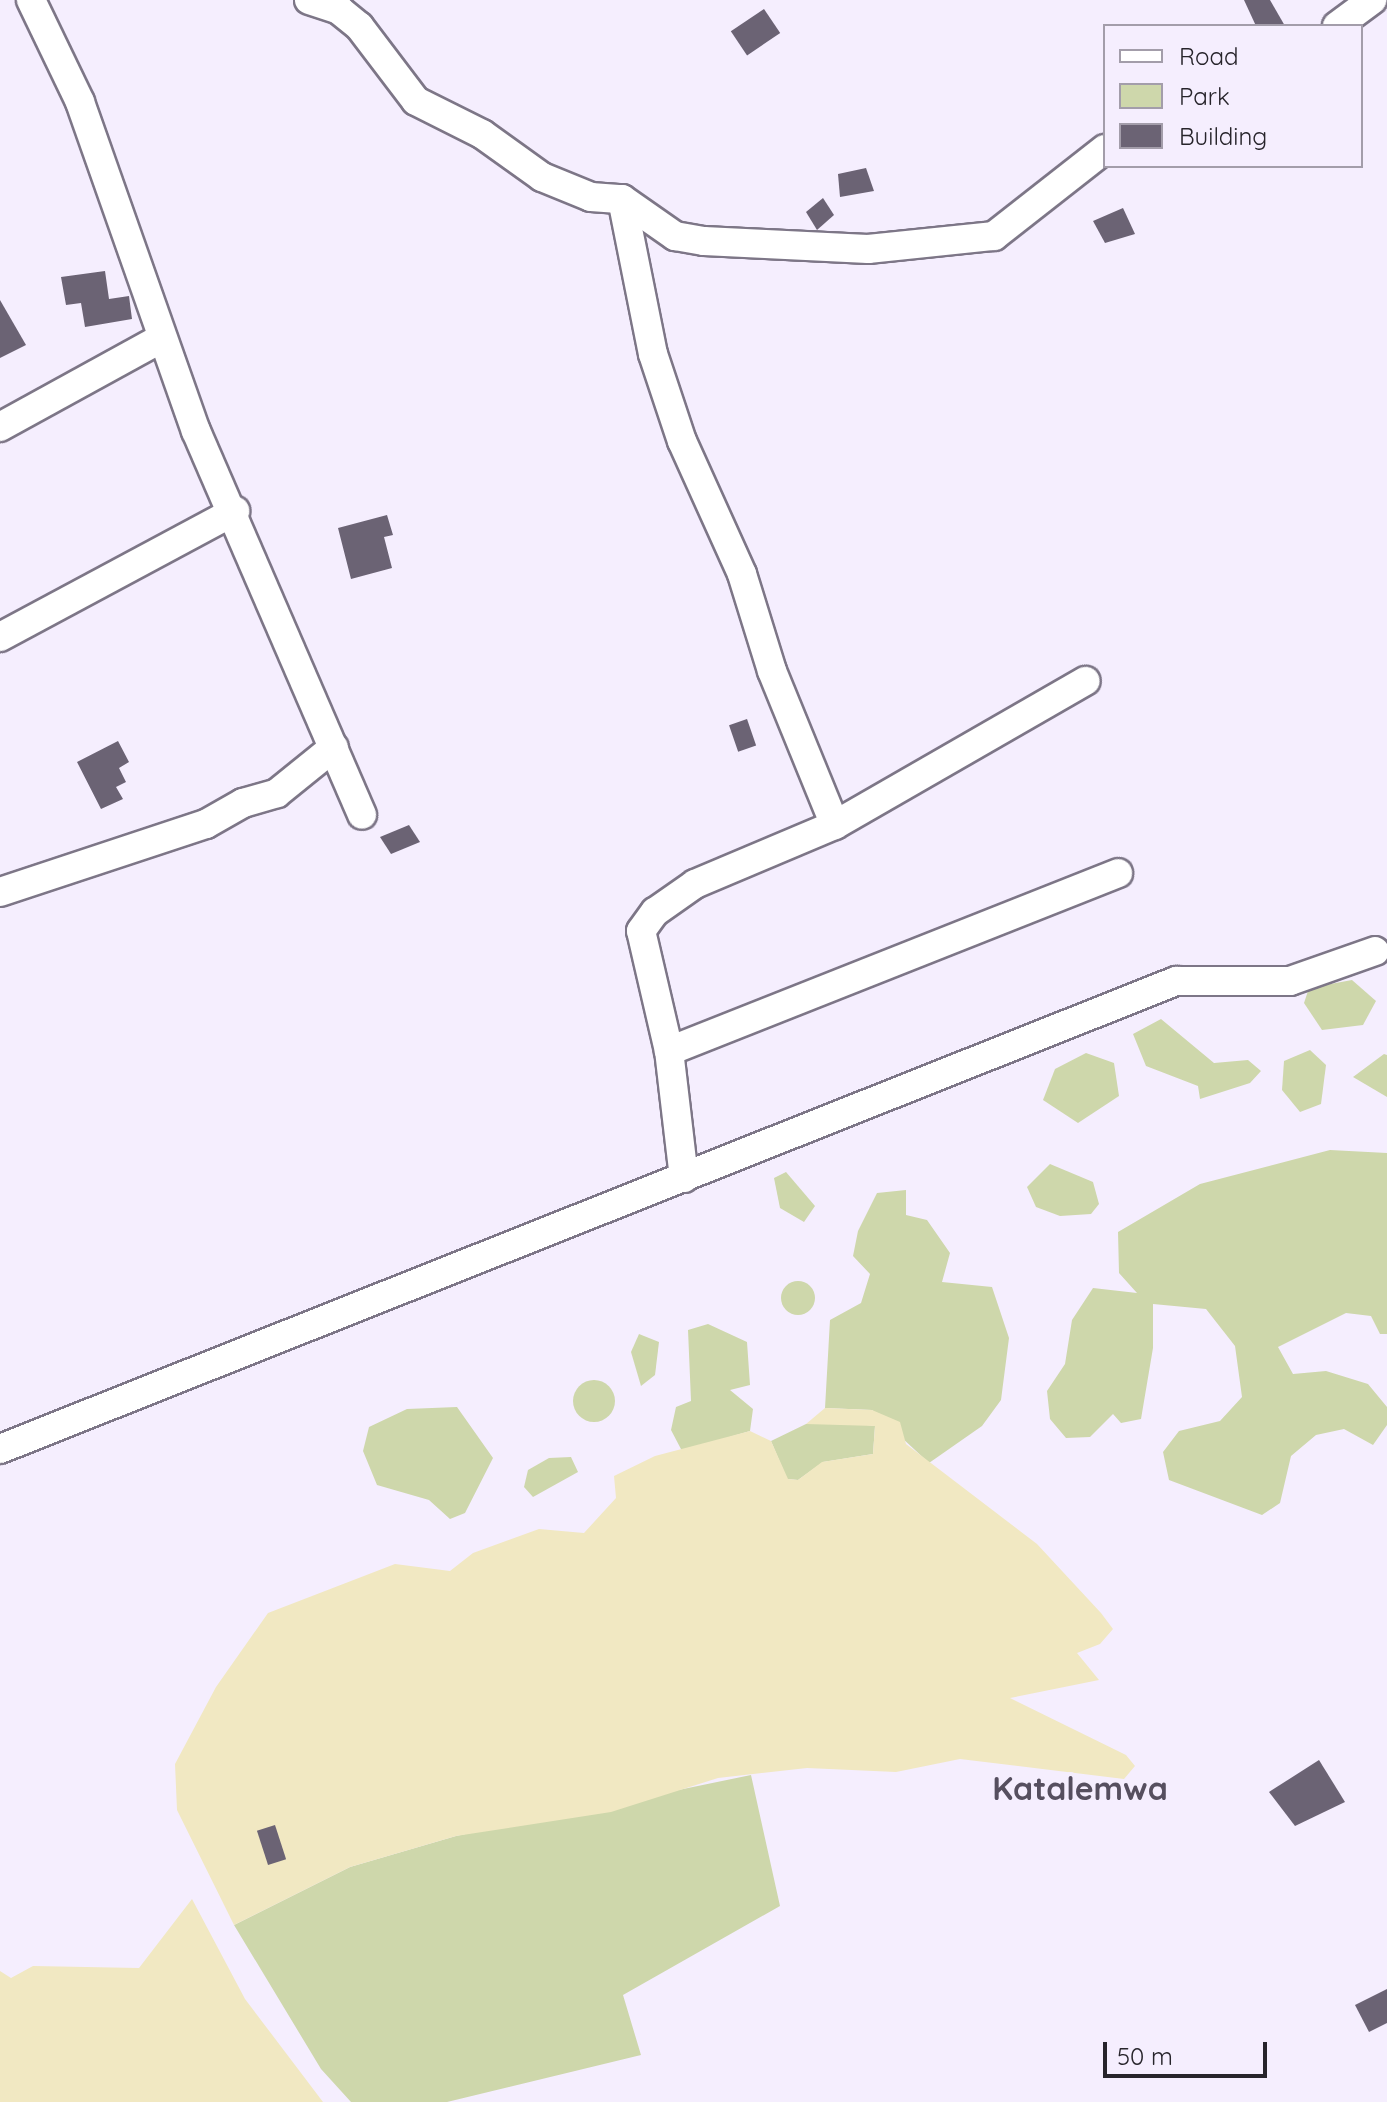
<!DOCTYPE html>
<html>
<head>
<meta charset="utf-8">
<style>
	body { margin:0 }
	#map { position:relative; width:1387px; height:2102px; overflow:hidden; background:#f5eefe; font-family:Quicksand,sans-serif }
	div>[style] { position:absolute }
	.green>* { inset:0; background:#ced7ab }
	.round { border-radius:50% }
	.sand>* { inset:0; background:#f1e8c2 }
	.building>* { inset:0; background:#6b6374; transform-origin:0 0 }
	.roads { filter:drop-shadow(2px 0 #7d7687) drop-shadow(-2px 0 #7d7687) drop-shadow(0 2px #7d7687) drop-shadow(0 -2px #7d7687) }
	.minor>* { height:28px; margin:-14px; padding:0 14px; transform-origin:14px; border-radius:14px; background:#fff }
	span { translate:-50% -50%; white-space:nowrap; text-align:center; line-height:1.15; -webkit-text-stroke:8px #f5eefe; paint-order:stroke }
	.quarter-label { font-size:32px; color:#564f5f; font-weight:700 }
	.legend { position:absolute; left:1103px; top:24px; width:260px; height:144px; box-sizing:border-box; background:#f5eefe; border:2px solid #a39daa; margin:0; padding:10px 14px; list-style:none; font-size:24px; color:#27242b }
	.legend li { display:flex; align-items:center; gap:16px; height:40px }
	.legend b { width:40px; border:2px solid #a39daa }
	.scale { position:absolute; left:1103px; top:2042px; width:164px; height:36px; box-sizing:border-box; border:4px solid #27242b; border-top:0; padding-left:10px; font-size:24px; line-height:28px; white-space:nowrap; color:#27242b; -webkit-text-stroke:6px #f5eefe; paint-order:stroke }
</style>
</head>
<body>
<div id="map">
	<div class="green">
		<i style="clip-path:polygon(1352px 980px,1376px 1001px,1363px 1025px,1322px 1030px,1304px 1003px,1309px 988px)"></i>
		<i style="clip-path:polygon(1161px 1019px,1214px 1063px,1248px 1060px,1261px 1071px,1250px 1083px,1200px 1099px,1198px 1086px,1146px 1066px,1133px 1034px)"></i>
		<i style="clip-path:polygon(1310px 1050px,1326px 1065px,1321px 1104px,1300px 1112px,1282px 1090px,1284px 1061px)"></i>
		<i style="clip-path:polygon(1086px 1053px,1114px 1063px,1119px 1096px,1078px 1123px,1043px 1100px,1055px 1069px)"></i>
		<i style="clip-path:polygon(1384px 1054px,1387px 1055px,1387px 1097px,1353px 1077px)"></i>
		<i style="clip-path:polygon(1330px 1150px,1387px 1153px,1387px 1334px,1380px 1334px,1371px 1316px,1346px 1313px,1278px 1347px,1293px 1374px,1326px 1371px,1368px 1384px,1387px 1407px,1387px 1425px,1373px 1445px,1344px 1429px,1316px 1435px,1291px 1456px,1280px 1503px,1262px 1515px,1169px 1480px,1163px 1452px,1179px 1431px,1220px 1421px,1242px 1397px,1235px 1346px,1206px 1309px,1153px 1304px,1153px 1348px,1141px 1419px,1121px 1423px,1113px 1414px,1090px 1437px,1066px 1438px,1050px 1419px,1047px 1391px,1065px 1364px,1072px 1320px,1093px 1288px,1137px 1293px,1119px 1273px,1118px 1232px,1200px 1184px)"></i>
		<i style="clip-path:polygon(1050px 1164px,1093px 1182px,1099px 1204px,1091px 1214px,1060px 1216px,1036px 1207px,1027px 1187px)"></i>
		<i style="clip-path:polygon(786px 1172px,815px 1206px,804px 1222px,780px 1208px,774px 1178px)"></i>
		<i style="clip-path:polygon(906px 1190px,906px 1215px,927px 1220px,950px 1253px,942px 1282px,992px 1287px,1009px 1338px,1001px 1400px,982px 1426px,929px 1463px,872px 1410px,825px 1408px,830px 1320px,861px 1303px,870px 1274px,853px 1256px,858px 1231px,877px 1193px)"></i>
		<i class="round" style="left:781px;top:1281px;width:34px;height:34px"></i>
		<i style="clip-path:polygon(708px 1324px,747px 1342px,750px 1385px,730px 1390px,753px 1409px,750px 1431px,682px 1451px,671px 1430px,676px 1407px,691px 1401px,688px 1330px)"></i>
		<i style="clip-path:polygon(639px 1334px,659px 1342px,655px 1375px,641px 1386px,631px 1352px)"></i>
		<i class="round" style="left:573px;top:1380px;width:42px;height:42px"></i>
		<i style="clip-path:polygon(457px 1407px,493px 1458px,465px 1513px,450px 1519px,429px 1500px,377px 1485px,363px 1451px,369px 1427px,407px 1409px)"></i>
		<i style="clip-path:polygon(842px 1422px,875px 1426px,873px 1454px,823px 1462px,798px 1480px,787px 1479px,771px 1441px,806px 1424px)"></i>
		<i style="clip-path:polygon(571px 1457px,578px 1472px,533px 1497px,524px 1487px,528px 1470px,549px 1458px)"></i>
		<i style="clip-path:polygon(751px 1775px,780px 1906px,623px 1995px,641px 2055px,447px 2102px,351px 2102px,321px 2069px,234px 1925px,350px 1867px,456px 1836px)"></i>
	</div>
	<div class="sand">
		<i style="clip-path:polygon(825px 1408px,872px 1410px,900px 1422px,906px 1444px,1037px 1544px,1101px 1613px,1113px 1629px,1100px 1644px,1077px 1653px,1099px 1680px,1010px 1698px,1126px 1755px,1135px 1766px,1124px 1779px,960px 1759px,896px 1772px,807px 1768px,718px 1778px,611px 1812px,456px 1836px,350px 1867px,234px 1925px,177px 1810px,175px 1764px,216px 1687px,268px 1613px,395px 1564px,450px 1571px,473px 1553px,539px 1529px,584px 1533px,616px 1498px,614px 1476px,655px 1456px,750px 1431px,771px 1441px,788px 1479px,798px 1480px,822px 1462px,873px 1454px,875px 1426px,806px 1424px)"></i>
		<i style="clip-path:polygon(192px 1899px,245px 1999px,323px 2102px,0 2102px,0 1971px,11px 1978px,33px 1966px,139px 1968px)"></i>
	</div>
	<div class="building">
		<i style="clip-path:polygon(1244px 0,1270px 0,1285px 26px,1256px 26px)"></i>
		<i style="left:764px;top:9px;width:29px;height:40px;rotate:56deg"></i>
		<i style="clip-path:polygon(866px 168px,874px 191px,840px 197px,838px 174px)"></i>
		<i style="clip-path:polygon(823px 198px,834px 215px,817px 230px,806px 212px)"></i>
		<i style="clip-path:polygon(1123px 208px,1135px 234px,1105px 243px,1093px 221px)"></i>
		<i style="clip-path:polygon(105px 271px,109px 299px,129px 296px,132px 319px,85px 327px,81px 303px,66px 305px,61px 277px)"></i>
		<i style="clip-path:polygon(0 300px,26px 345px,0 358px)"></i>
		<i style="clip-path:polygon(387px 515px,393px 535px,384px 537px,392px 568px,351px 579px,338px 528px)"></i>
		<i style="left:747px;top:719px;width:28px;height:19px;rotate:71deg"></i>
		<i style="clip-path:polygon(118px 741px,129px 762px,119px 768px,126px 782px,116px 787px,123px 799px,101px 809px,77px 762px)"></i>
		<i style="clip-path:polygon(409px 825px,420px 842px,391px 854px,380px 837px)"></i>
		<i style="clip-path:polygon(1319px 1760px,1345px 1802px,1295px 1826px,1269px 1792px)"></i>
		<i style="left:275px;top:1825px;width:36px;height:19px;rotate:72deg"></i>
		<i style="clip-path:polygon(1387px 1989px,1387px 2023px,1369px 2032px,1355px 2005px)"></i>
	</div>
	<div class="roads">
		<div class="minor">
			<i style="left:31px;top:0;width:113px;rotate:64.3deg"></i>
			<i style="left:80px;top:102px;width:349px;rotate:70.6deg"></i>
			<i style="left:196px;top:431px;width:418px;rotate:66.6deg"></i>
			<i style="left:309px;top:0;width:32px;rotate:18deg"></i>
			<i style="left:339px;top:10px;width:26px;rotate:39deg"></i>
			<i style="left:359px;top:26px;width:94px;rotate:52.8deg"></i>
			<i style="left:416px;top:101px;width:74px;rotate:26.6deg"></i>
			<i style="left:482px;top:134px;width:74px;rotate:35.6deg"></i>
			<i style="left:542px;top:177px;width:53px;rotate:22.2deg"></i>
			<i style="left:591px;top:197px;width:31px;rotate:4deg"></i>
			<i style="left:622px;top:199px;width:158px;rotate:78.7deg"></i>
			<i style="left:653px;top:354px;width:92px;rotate:71.6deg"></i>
			<i style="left:682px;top:441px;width:146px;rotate:65.7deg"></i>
			<i style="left:742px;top:574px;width:102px;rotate:72.8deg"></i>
			<i style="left:772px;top:671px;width:166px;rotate:67.8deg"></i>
			<i style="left:1337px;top:26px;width:44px;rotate:-36.6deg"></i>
			<i style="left:622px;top:199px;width:65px;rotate:34.9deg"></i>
			<i style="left:675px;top:236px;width:29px;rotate:10deg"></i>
			<i style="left:704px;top:241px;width:164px;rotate:2.8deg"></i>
			<i style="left:868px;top:249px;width:127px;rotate:-5.9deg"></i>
			<i style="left:994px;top:236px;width:141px;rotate:-38.1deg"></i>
			<i style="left:0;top:427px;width:185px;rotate:-28.8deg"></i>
			<i style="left:0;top:637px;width:267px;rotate:-28.2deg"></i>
			<i style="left:0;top:892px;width:217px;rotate:-18.3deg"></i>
			<i style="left:206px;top:824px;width:43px;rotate:-29.6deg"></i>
			<i style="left:243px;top:803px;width:35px;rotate:-16deg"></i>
			<i style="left:277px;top:793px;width:73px;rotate:-38.9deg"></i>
			<i style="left:669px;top:1051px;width:483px;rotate:-21.6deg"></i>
			<i style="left:684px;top:1178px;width:128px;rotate:-96.7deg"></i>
			<i style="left:669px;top:1051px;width:123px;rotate:-103.1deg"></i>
			<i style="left:641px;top:931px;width:24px;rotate:-54deg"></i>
			<i style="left:655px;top:912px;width:49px;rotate:-35deg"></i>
			<i style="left:695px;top:884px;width:152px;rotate:-22.9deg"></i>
			<i style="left:835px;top:825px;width:289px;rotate:-29.9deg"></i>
			<i style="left:0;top:1449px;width:1266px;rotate:-21.7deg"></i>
			<i style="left:1176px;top:981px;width:114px"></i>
			<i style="left:1290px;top:981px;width:90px;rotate:-19.4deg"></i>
		</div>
	</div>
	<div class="quarter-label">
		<span style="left:1080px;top:1788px">Katalemwa</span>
	</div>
	<ul class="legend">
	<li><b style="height:10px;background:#fff"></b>Road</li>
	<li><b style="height:22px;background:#ced7ab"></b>Park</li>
	<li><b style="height:22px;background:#6b6374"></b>Building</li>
	</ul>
	<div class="scale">50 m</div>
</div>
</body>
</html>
